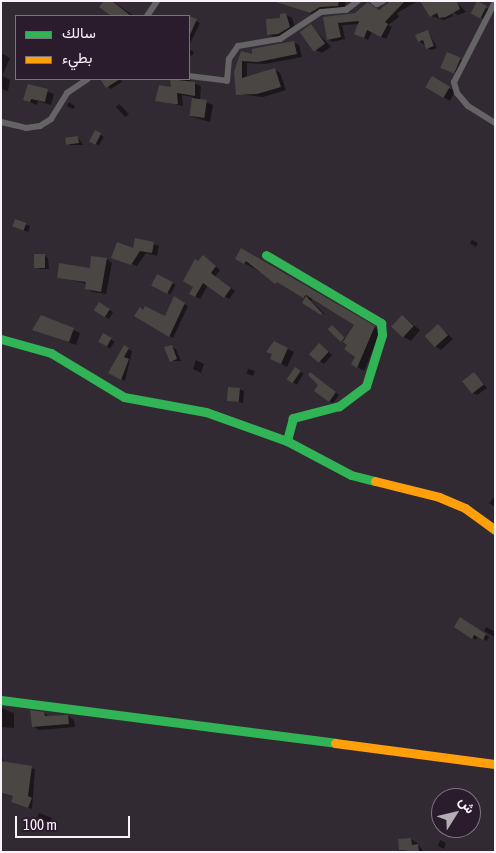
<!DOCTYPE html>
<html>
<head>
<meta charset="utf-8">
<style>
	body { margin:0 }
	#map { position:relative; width:496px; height:853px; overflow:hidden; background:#312a32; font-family:"Asap Condensed",Vazirmatn,sans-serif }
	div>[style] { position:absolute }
	.shadow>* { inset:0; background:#0007; transform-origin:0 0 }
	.building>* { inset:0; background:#4a4643; transform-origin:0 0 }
	.street>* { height:6px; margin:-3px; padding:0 3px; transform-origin:3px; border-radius:3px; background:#666366 }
	.fast>* { height:9px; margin:-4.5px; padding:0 4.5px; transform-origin:4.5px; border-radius:4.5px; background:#30b455 }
	.slow>* { height:9px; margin:-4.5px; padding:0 4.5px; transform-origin:4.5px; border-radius:4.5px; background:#ff9f0a }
	span { translate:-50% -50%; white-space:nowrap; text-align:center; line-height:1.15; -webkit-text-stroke:5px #2a1c2c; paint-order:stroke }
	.frame { position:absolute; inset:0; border:2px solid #faf1fb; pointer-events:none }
	.legend { position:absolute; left:15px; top:15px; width:175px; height:65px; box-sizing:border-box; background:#2a1c2c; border:1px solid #7d717f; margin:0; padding:6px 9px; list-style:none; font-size:15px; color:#faf1fb }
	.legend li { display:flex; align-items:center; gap:10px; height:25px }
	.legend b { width:25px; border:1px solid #7d717f }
	.north { position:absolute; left:431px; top:788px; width:50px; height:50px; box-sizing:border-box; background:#2a1c2c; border:1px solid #7d717f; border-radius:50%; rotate:54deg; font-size:14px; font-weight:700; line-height:20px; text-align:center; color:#faf1fb }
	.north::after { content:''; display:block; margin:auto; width:18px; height:22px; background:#b4abb5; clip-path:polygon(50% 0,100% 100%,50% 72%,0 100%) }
	.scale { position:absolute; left:15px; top:816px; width:115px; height:22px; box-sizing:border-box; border:2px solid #faf1fb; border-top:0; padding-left:6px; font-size:15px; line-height:18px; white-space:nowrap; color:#faf1fb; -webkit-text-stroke:4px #2a1c2c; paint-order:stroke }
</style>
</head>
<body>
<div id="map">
	<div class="shadow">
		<i style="clip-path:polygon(112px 1px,134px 16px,113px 16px,101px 7px)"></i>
		<i style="clip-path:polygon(276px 1px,346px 1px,344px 9px,317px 16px)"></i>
		<i style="clip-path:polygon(388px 1px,418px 1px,397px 13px,399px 17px,388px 25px,392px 27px,386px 39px,372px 32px,368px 40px,360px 36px,360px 24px,342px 25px,345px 39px,332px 42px,328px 39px,324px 18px,378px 10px,389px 4px)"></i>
		<i style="clip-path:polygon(447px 1px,453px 16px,444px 20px,431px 16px)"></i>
		<i style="clip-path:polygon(456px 1px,466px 12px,458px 15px,452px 12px)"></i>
		<i style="left:477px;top:3px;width:15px;height:11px;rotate:28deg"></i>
		<i style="clip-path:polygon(286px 15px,292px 18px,296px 30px,275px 38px,269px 34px)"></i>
		<i style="clip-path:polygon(189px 17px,200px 23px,189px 46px)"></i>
		<i style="clip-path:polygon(311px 26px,331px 47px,322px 53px,316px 50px)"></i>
		<i style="clip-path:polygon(428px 31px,437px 48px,431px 50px,419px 41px)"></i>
		<i style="clip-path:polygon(293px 42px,299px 45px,302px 57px,265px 64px,247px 63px,247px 78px,275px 70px,280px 73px,286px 90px,263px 97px,238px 94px,242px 52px,254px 55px)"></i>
		<i style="clip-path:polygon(189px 49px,194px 52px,192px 56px,189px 54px)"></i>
		<i style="clip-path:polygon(1px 53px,10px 58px,2px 76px,10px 80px,8px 91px,1px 89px)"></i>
		<i style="clip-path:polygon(460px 59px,466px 63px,460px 75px,448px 70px)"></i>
		<i style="clip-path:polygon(192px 76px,190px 82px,201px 86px,200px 100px,213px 105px,210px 122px,190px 116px,193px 97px,182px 95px,183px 106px,157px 100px,173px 89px,172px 79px)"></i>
		<i style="left:433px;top:78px;width:26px;height:11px;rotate:31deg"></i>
		<i style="clip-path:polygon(101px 79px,120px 79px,122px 82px,111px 89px)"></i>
		<i style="clip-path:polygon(29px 85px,54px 94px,51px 105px,38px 101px,37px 105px,25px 100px)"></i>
		<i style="clip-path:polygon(69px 102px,75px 106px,73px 109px,67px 106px)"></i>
		<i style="clip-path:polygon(119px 104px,129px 114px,125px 117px,116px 107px)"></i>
		<i style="left:95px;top:132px;width:10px;height:10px;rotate:29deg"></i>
		<i style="clip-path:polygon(78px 137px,83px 145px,68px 145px)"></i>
		<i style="clip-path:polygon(16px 221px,30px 226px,28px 232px,18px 228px)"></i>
		<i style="clip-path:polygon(136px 239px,159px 246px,157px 256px,146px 253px,137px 266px,117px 258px,134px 250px)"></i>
		<i style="clip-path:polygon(472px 240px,478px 243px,476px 247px,470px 243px)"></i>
		<i style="clip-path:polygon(242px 249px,381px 331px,364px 371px,352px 364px,357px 356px,332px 326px,346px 339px,356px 325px,313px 298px,311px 301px,326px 315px,312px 308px,306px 298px,237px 259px)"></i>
		<i style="clip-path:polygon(44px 255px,48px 258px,49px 269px,40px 269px,36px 267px)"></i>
		<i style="clip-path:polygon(203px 256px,220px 270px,215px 277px,235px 291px,229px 299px,208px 285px,200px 299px,191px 294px)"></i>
		<i style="clip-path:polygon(107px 259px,112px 263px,106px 294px,93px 292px,87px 289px,88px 284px,59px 277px,91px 269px)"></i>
		<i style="left:157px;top:275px;width:21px;height:11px;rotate:28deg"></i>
		<i style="clip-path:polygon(174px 298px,188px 306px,173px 338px,136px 316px,166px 318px)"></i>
		<i style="clip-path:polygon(100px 303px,113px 312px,109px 319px,95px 311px)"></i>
		<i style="clip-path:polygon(42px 316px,80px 333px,76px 345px,34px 329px)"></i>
		<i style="clip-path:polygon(402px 316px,420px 330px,411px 341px,404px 337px)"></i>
		<i style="clip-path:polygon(438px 325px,453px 339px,441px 350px,435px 346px)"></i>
		<i style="left:103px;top:334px;width:14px;height:8px;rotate:34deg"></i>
		<i style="clip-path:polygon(274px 342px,294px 352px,287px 367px,276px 361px)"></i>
		<i style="clip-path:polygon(124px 347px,132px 351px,125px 381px,110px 373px)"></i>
		<i style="clip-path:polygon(172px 347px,176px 349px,181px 361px,171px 361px)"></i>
		<i style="clip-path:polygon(323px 347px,332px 355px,324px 364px,311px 354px)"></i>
		<i style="clip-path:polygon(196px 360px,204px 364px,201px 373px,193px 369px)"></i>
		<i style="left:248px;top:369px;width:7px;height:5px;rotate:16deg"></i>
		<i style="left:296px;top:369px;width:9px;height:13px;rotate:32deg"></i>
		<i style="clip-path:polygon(474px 373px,487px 388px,477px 395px,473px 393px)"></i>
		<i style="clip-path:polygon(315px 376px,339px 395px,333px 403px,329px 401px)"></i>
		<i style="clip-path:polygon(240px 389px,244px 391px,243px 403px,228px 400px)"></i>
		<i style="clip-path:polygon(495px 496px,495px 507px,489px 503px)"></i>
		<i style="clip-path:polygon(461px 618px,489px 637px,487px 641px,478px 636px,476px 640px,456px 626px)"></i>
		<i style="clip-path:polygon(486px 627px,495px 632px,495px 637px,484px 631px)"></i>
		<i style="clip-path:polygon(1px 708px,14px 713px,14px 728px,1px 727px)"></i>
		<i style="clip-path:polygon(44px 713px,50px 717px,68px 716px,74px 720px,75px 727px,39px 730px,33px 726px)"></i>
		<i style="clip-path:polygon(1px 755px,4px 762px,35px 769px,32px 809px,16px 803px,14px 796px,1px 794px)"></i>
		<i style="left:39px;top:813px;width:14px;height:5px;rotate:21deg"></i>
		<i style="clip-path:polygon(411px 839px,417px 843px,424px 852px,401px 852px,400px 840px)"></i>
		<i style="clip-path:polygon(440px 840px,446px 843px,444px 849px,438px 846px)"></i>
	</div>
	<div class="building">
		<i style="clip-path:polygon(104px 1px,112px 1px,131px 16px,111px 16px,99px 7px)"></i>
		<i style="clip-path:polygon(315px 1px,339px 1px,338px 6px,320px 7px,310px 13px,276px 2px)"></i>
		<i style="clip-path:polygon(390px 1px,405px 1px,385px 22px,388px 24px,381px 37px,367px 30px,364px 38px,354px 34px,359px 21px,338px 23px,341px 37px,327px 40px,323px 17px,355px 13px,368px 2px,379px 10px)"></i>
		<i style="clip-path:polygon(420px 1px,457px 1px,460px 9px,446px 17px,439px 18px,437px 13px,430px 17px)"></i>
		<i style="left:477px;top:1px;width:11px;height:14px;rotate:27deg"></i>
		<i style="clip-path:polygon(286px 13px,290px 27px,278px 34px,267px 35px,266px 19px,280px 18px,280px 14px)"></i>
		<i style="clip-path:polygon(189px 16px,197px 19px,189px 37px)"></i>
		<i style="left:311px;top:24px;width:24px;height:14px;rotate:54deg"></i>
		<i style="clip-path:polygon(428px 30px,434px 46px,426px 49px,423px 40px,418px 42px,415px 35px)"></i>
		<i style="clip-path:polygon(294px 41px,297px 54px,258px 62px,242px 61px,242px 78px,275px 68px,281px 87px,257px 94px,236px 95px,234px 72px,241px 51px,252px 54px,252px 49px)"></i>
		<i style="left:447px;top:52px;width:15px;height:17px;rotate:23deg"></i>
		<i style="left:432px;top:76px;width:21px;height:13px;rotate:31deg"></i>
		<i style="clip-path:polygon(100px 79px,120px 79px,106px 88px)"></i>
		<i style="clip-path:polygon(170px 79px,195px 82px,195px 96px,177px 93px,178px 104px,174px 104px,155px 101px,159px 85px,171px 87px)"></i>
		<i style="clip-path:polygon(28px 84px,48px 89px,45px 102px,31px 99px,30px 102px,23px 100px)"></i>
		<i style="left:192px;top:98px;width:15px;height:18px;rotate:8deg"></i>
		<i style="left:95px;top:130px;width:7px;height:13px;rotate:27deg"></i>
		<i style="left:78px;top:136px;width:7px;height:13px;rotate:82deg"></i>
		<i style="left:15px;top:219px;width:12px;height:8px;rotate:20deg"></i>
		<i style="clip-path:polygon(135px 238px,154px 242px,152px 253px,140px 251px,131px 265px,111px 258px,117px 242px,133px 248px)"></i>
		<i style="clip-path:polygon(241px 248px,375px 326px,357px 368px,351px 364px,355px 357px,344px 349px,347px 345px,343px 342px,354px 325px,306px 295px,303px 298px,277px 282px,275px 284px,246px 261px,244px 264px,235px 259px)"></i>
		<i style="left:34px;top:254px;width:11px;height:14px"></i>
		<i style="clip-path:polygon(203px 255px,216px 266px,211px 273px,231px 288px,224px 298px,203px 283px,195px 297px,189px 294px,193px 287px,183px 281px,195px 259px,198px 261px)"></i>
		<i style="clip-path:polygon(91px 256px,107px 258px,101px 292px,85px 289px,86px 282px,57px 278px,59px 263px,90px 268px)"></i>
		<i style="left:157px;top:274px;width:18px;height:13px;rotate:27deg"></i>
		<i style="clip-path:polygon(174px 296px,185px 303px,169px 337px,134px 316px,140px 307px,143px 310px,145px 306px,165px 316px)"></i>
		<i style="clip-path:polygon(306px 296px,322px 313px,321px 315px,302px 303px)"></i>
		<i style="left:99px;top:302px;width:13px;height:10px;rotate:32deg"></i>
		<i style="clip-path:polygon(41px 315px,74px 328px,69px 342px,32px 330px)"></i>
		<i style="left:402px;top:315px;width:16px;height:16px;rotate:43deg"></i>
		<i style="left:438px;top:324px;width:15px;height:18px;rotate:48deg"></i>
		<i style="left:332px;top:325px;width:18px;height:6px;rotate:45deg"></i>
		<i style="left:103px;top:333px;width:10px;height:10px;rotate:29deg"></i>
		<i style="clip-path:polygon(274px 341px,288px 348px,281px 364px,270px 359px,272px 354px,266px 352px)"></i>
		<i style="left:319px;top:343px;width:13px;height:15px;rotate:42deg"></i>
		<i style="clip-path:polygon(124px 345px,129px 348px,124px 357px,129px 359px,121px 380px,108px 373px)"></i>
		<i style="clip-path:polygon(172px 345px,177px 359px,170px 362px,164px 347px)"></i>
		<i style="left:295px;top:367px;width:7px;height:15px;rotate:34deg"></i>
		<i style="clip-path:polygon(310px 372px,336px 392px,329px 402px,314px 391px,318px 385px,308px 375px)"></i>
		<i style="left:474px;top:372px;width:16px;height:15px;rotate:52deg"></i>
		<i style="left:228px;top:387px;width:12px;height:14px;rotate:5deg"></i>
		<i style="clip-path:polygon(460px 617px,486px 634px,483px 640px,474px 635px,472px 639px,454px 627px)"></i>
		<i style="clip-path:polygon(30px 710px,44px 712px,45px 716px,68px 715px,69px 724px,32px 727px)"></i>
		<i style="clip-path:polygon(1px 761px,32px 766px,28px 796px,32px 798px,28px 808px,11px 802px,13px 796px,1px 793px)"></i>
		<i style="clip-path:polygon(411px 838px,412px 845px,418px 844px,419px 852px,399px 850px,398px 839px)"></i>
	</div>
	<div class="street">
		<i style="left:373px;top:1px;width:5px;rotate:37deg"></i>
		<i style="left:377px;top:4px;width:7px;rotate:-27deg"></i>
		<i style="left:495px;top:2px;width:90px;rotate:117.1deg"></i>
		<i style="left:454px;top:82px;width:11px;rotate:75deg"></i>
		<i style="left:457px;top:93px;width:17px;rotate:50deg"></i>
		<i style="left:468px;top:106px;width:32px;rotate:32deg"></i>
		<i style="left:147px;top:16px;width:18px;rotate:-56deg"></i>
		<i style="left:189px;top:76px;width:38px;rotate:7deg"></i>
		<i style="left:227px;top:81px;width:22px;rotate:-85deg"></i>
		<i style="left:229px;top:59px;width:16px;rotate:-55deg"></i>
		<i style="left:238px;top:46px;width:43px;rotate:-9.5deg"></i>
		<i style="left:280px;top:39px;width:49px;rotate:-33.4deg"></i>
		<i style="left:321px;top:12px;width:25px;rotate:-5deg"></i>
		<i style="left:346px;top:10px;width:15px;rotate:-37deg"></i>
		<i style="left:1px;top:122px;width:26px;rotate:13deg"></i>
		<i style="left:26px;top:128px;width:14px;rotate:-8deg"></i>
		<i style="left:40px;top:126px;width:13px;rotate:-32deg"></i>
		<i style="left:51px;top:119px;width:31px;rotate:-58deg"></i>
		<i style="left:67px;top:93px;width:25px;rotate:-34deg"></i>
	</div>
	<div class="fast">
		<i style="left:266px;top:255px;width:134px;rotate:30.6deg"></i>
		<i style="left:381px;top:323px;width:12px;rotate:85deg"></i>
		<i style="left:382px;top:335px;width:53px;rotate:107.4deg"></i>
		<i style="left:366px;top:386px;width:34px;rotate:143deg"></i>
		<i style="left:339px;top:406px;width:48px;rotate:165.4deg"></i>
		<i style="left:293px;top:418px;width:24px;rotate:105deg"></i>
		<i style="left:1px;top:339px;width:52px;rotate:15.6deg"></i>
		<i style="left:51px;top:353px;width:85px;rotate:31.1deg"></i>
		<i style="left:124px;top:397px;width:83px;rotate:10.4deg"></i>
		<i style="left:206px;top:412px;width:86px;rotate:19.7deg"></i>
		<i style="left:287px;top:441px;width:72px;rotate:28deg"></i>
		<i style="left:351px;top:475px;width:25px;rotate:14deg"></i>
		<i style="left:1px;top:700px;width:337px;rotate:7.3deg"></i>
	</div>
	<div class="slow">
		<i style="left:375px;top:481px;width:66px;rotate:14deg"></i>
		<i style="left:439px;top:497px;width:28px;rotate:23deg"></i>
		<i style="left:465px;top:508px;width:37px;rotate:36deg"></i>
		<i style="left:335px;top:743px;width:161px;rotate:7.5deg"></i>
	</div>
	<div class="frame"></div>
	<ul class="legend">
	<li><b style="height:6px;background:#30b455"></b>سالك</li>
	<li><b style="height:6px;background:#ff9f0a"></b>بطيء</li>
	</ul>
	<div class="north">ش</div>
	<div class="scale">100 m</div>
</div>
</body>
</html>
